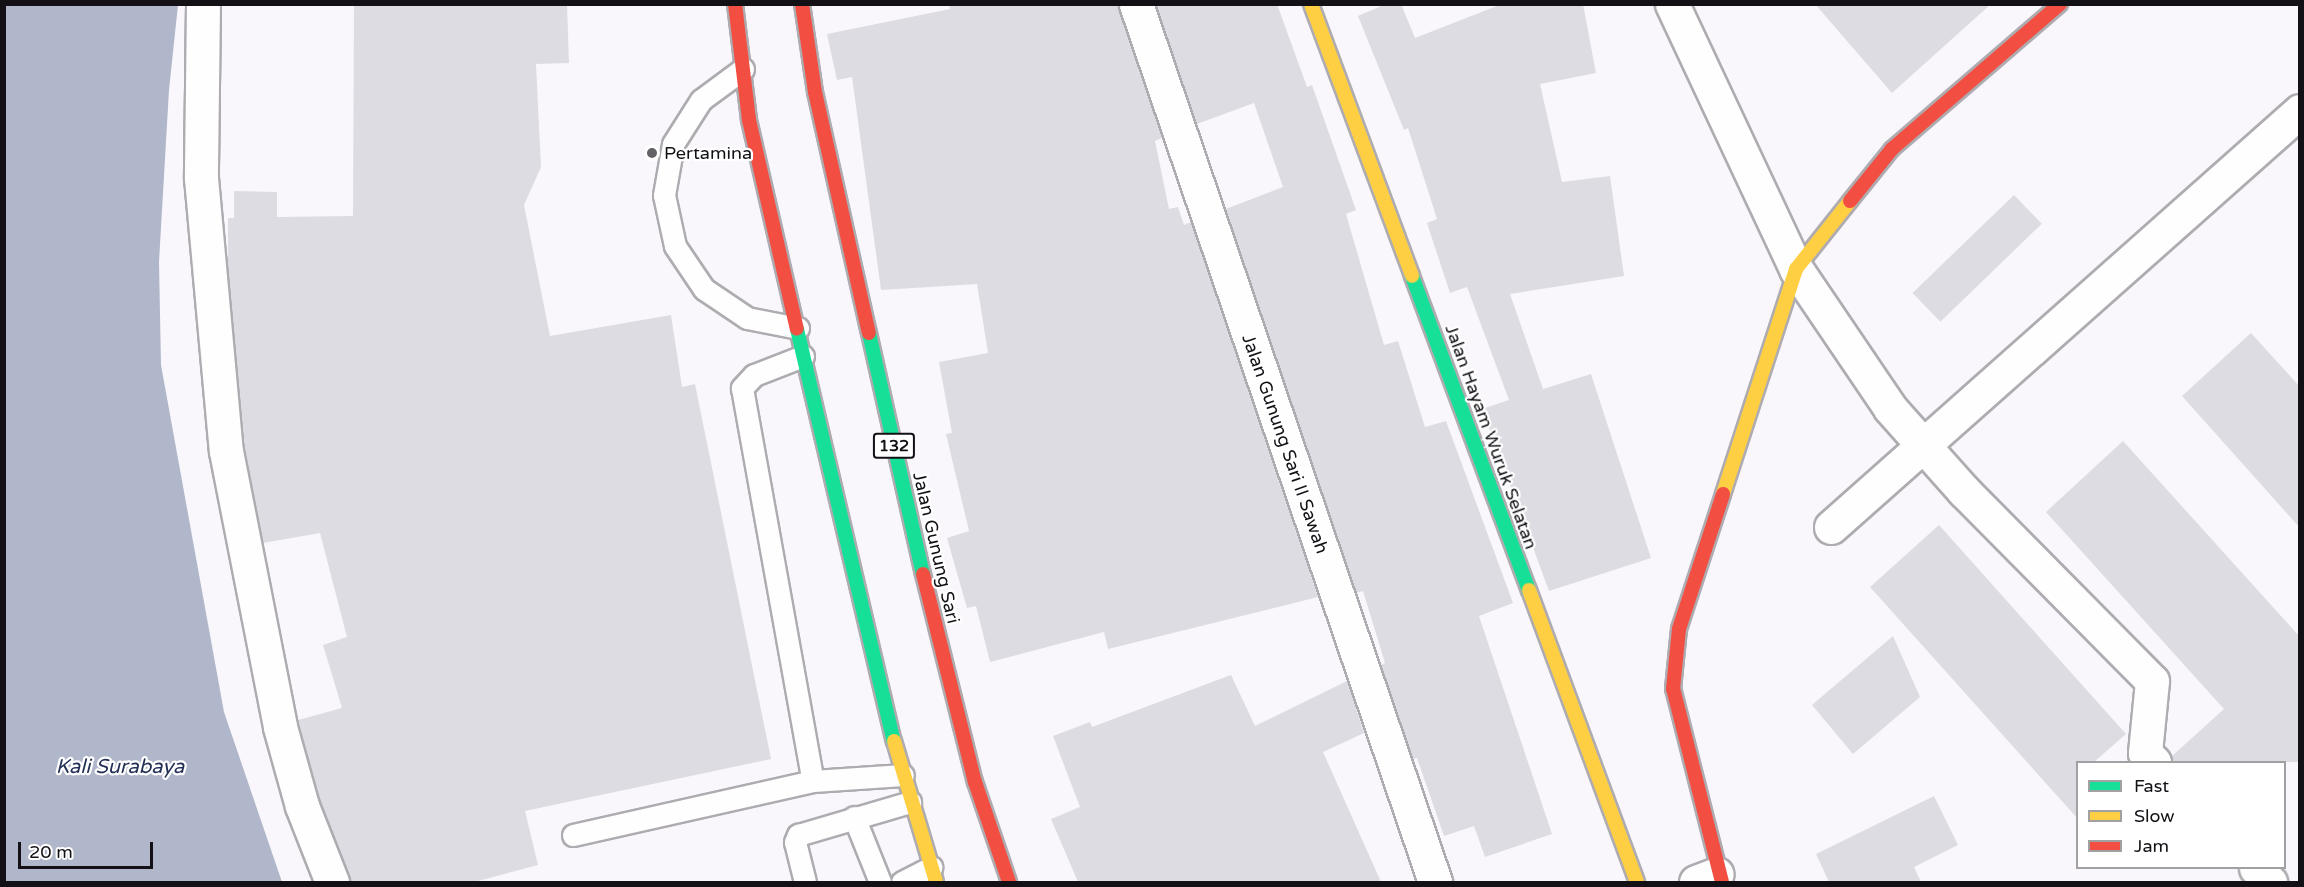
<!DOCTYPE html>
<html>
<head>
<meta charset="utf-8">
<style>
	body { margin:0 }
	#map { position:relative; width:2304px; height:887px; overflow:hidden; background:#f9f7fb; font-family:"Varela Round",sans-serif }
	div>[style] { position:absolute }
	.water>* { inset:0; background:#b1b7cb }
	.building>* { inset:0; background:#dddce3; transform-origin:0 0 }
	.roads { filter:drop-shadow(2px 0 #aeacb0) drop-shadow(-2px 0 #aeacb0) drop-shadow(0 2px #aeacb0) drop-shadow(0 -2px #aeacb0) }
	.lane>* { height:21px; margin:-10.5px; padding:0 10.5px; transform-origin:10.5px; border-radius:10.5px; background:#fefefe }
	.street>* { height:33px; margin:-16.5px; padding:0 16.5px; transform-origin:16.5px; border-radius:16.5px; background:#fefefe }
	.fast>* { height:14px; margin:-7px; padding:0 7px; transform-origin:7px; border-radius:7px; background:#16e098 }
	.slow>* { height:14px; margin:-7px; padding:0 7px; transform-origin:7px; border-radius:7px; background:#ffcf43 }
	.jam>* { height:14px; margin:-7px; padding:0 7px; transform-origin:7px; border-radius:7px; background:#f24e42 }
	.dots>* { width:16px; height:16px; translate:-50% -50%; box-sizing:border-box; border:3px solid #fff; border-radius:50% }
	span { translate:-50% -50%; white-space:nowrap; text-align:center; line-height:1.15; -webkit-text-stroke:4.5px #fff; paint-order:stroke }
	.shield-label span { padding:2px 4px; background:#fff; border:2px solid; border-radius:4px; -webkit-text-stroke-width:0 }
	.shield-label { font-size:16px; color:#141116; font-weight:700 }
	.poi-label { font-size:18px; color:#141116 }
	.left { translate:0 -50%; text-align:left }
	.street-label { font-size:18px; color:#141116 }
	.water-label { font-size:20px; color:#233056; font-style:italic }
	.frame { position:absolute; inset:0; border:6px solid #141116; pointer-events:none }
	.legend { position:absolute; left:2076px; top:761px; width:210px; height:108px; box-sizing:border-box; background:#fff; border:2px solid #a1a0a2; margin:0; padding:8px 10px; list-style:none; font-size:18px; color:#141116 }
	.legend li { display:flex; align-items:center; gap:12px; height:30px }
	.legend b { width:30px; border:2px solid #a1a0a2 }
	.scale { position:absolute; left:18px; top:842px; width:135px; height:27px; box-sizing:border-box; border:3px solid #141116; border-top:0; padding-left:8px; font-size:18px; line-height:21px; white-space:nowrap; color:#141116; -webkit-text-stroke:4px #fff; paint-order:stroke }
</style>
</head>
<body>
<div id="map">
	<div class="water">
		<i style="clip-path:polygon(5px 4px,178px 5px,169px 90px,159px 262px,161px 365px,224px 712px,282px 882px,5px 882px)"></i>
	</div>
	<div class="building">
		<i style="clip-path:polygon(354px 4px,567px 4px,569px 63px,536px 64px,541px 167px,524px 205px,550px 336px,671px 315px,682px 387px,695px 384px,771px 759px,525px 811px,538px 865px,474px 882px,350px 882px,320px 800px,298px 720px,342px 708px,323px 645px,347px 637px,320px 533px,263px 543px,245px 448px,228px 273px,228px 218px,234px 218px,234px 191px,277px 192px,277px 217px,353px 216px)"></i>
		<i style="clip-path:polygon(949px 4px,1118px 4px,1162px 138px,1155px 141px,1169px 209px,1178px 207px,1184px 225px,1191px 222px,1318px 597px,1108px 649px,1104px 632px,990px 662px,976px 606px,967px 608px,947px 538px,969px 531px,946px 434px,952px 433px,939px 362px,988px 353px,977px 284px,881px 290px,852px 77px,837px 80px,827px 34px,950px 9px)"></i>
		<i style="clip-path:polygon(1156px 4px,1277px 4px,1307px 87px,1312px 85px,1356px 210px,1346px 214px,1384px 345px,1398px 341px,1425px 427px,1446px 421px,1513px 603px,1479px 616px,1552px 834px,1485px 857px,1474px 826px,1444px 836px,1417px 758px,1413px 759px,1381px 665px,1385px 663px,1363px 591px,1356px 593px,1226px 209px,1283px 187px,1254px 103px,1197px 124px)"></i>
		<i style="clip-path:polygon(1386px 4px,1401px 4px,1415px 38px,1502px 4px,1583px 4px,1596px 73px,1540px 84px,1562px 182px,1610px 176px,1624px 276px,1510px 294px,1543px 389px,1591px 374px,1651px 558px,1549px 591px,1482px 409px,1509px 400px,1467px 287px,1450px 293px,1427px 223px,1437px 219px,1408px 128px,1404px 130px,1358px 16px)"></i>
		<i style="clip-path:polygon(1815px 4px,1991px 4px,1892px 93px)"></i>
		<i style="left:2014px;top:195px;width:40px;height:141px;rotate:46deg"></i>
		<i style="clip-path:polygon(2251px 333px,2300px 387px,2300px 528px,2182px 396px)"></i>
		<i style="clip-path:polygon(2123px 441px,2300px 637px,2300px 762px,2172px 762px,2172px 756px,2224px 709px,2046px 512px)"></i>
		<i style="clip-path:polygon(1939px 525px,2126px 734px,2094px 762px,2078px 762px,2078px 819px,1870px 587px)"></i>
		<i style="clip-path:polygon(1893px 636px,1920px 697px,1853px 754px,1812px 705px)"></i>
		<i style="clip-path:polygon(1231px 675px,1255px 726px,1347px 681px,1364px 733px,1323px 752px,1381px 882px,1078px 882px,1051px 819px,1080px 807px,1053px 736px,1090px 722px,1092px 727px)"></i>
		<i style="clip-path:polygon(1934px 796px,1958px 845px,1914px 867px,1921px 882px,1829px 882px,1816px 854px)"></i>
	</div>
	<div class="roads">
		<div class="lane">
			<i style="left:743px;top:69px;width:52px;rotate:143.6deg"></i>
			<i style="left:701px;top:100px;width:52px;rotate:122.5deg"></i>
			<i style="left:673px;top:144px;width:52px;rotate:100deg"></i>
			<i style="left:664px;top:195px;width:52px;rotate:77.8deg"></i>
			<i style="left:675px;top:246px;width:52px;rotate:56deg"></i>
			<i style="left:704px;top:289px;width:52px;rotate:34deg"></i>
			<i style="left:747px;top:318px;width:52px;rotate:11.1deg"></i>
			<i style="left:803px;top:356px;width:53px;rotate:158.8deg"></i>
			<i style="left:754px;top:375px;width:18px;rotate:133deg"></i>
			<i style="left:742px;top:388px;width:399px;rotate:79.8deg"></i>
			<i style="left:854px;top:817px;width:70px;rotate:68.2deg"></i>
			<i style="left:573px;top:835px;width:246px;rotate:-12.7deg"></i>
			<i style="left:813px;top:781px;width:90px;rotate:-3.8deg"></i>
			<i style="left:805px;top:882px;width:41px;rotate:-104deg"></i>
			<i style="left:795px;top:842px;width:8px;rotate:-67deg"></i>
			<i style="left:798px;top:835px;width:117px;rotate:-16.4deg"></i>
			<i style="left:902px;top:882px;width:33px;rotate:-27deg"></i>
		</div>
		<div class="street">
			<i style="left:203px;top:4px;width:174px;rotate:90.7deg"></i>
			<i style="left:201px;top:178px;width:274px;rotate:84.8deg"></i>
			<i style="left:226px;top:451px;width:281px;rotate:78.9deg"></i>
			<i style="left:280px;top:727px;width:82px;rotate:74.4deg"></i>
			<i style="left:302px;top:806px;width:82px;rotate:68.5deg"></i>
			<i style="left:1136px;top:4px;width:928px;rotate:71.19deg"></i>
			<i style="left:1672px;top:4px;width:293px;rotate:64.9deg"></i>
			<i style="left:1796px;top:269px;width:168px;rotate:55.9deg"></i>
			<i style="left:1890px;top:408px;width:111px;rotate:48.3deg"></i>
			<i style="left:1964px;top:491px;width:267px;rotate:45.3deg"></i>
			<i style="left:2152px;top:681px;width:72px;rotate:95.6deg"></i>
			<i style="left:2145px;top:753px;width:13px;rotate:45deg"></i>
			<i style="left:1831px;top:527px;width:627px;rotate:-41.57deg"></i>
			<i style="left:2256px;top:868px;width:20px;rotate:45deg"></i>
			<i style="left:1696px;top:882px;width:22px;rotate:-21deg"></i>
		</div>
		<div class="fast">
			<i style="left:1412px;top:276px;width:335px;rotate:69.6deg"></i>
			<i style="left:797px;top:329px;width:423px;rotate:76.8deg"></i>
			<i style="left:869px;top:333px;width:247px;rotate:77.4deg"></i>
		</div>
		<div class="slow">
			<i style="left:1311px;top:4px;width:290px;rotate:69.6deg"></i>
			<i style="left:1723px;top:494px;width:237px;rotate:-72deg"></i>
			<i style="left:1796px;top:269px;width:87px;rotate:-51.5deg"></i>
			<i style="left:1529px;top:590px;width:311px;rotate:69.7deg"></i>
			<i style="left:894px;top:741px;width:147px;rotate:73.4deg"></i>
		</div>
		<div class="jam">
			<i style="left:735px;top:4px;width:117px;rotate:83.1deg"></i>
			<i style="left:749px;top:120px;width:214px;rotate:77.1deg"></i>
			<i style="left:802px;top:4px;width:89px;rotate:81.6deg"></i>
			<i style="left:815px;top:92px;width:247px;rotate:77.4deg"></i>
			<i style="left:1850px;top:201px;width:67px;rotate:-51.1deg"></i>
			<i style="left:1892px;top:149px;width:222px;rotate:-40.8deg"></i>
			<i style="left:923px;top:574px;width:214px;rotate:76deg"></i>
			<i style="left:975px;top:782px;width:106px;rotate:71.2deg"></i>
			<i style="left:1722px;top:882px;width:199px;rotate:-104.2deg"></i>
			<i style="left:1673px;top:689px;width:60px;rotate:-84.3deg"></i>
			<i style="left:1679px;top:629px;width:142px;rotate:-71.9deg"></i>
		</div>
	</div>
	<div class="dots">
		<i style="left:652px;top:153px;background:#646266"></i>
	</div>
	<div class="shield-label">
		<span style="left:894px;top:446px">132</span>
	</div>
	<div class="poi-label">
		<span class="left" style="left:664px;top:153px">Pertamina</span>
	</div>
	<div class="street-label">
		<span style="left:1491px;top:437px;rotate:70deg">Jalan Hayam Wuruk Selatan</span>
		<span style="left:1285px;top:444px;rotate:71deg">Jalan Gunung Sari II Sawah</span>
		<span style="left:936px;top:548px;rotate:77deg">Jalan Gunung Sari</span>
	</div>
	<div class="water-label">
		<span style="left:120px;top:767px">Kali Surabaya</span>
	</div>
	<div class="frame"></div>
	<ul class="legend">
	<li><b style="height:8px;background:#16e098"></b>Fast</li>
	<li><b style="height:8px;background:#ffcf43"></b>Slow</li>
	<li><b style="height:8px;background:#f24e42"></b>Jam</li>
	</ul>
	<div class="scale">20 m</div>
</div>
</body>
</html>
